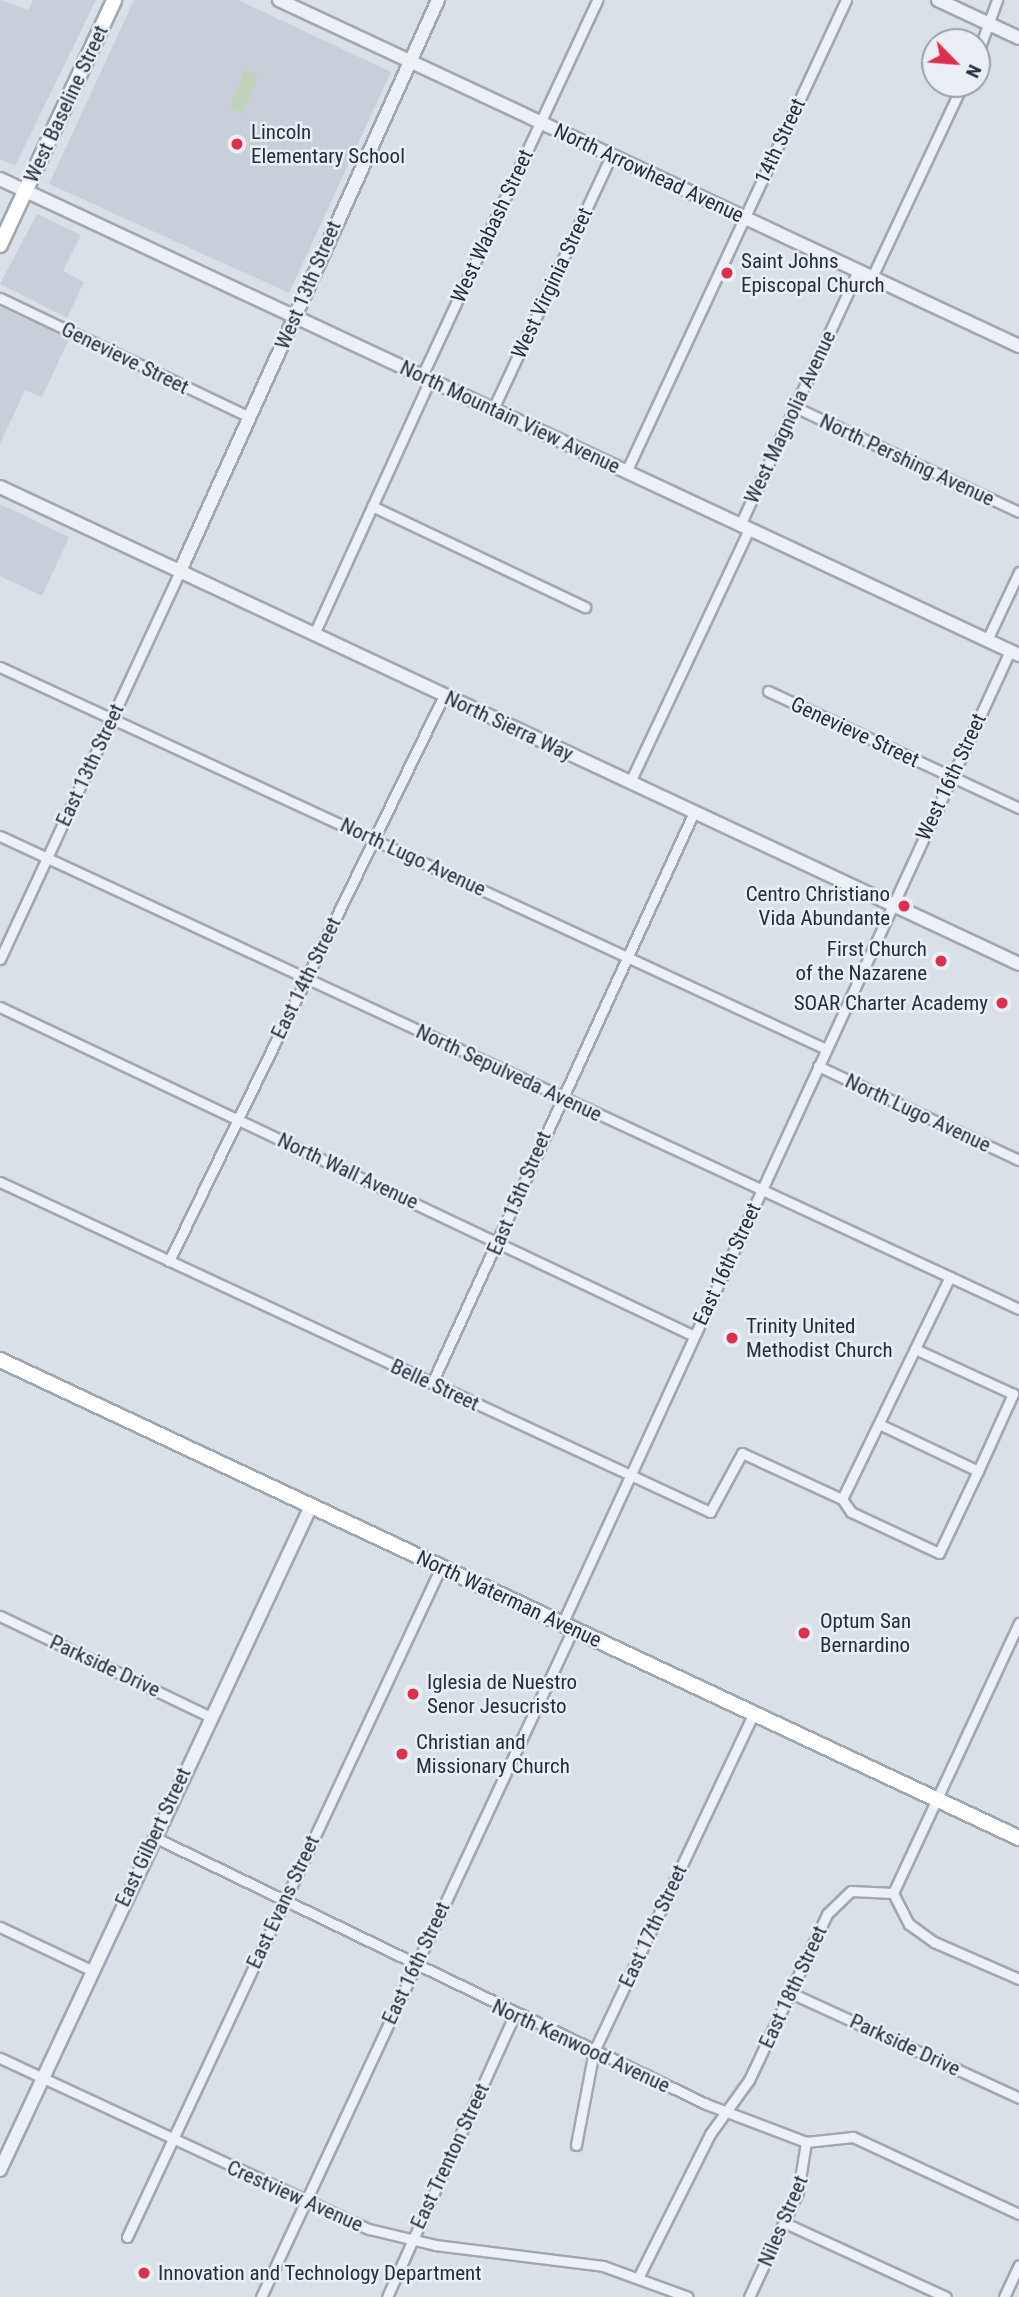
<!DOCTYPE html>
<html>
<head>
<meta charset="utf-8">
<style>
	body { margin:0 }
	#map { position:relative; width:1019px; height:2297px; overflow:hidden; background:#dae0e7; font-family:"Roboto Condensed",sans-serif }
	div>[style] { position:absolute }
	.built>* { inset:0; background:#c8cfd9 }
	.green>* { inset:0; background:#c1d2ba; transform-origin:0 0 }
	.roads { filter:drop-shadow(2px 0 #9fa7b1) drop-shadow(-2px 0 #9fa7b1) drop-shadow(0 2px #9fa7b1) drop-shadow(0 -2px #9fa7b1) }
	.minor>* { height:9px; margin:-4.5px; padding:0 4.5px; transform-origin:4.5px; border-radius:4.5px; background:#edf0f5 }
	.tertiary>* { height:12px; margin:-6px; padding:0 6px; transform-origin:6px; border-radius:6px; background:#edf0f5 }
	.primary>* { height:14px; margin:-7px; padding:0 7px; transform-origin:7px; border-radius:7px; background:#fff }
	.dots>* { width:19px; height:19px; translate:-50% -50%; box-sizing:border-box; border:4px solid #eaeef5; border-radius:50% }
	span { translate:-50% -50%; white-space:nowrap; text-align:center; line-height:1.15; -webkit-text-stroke:5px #eaeef5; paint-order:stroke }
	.street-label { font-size:21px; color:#232e3e }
	.poi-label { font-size:21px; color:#232e3e }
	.left { translate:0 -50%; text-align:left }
	.right { translate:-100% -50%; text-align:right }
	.north { position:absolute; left:921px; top:28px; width:70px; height:70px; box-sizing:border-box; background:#eaeef5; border:2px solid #9aa1ac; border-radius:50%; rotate:115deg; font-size:19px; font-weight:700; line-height:28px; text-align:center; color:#232e3e }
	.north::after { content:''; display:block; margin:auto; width:24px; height:32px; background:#dc304e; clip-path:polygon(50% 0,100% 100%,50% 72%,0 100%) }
</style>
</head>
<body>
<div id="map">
	<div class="built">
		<i style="clip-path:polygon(0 0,28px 10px,33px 0,96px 0,15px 166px,0 159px)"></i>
		<i style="clip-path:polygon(134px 0,238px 0,391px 72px,289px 293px,49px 184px)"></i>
		<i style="clip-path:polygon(37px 214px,81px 235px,63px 271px,84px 282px,67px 318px,0 284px)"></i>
		<i style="clip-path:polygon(0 307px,69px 339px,42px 397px,25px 390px,0 444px)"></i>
		<i style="clip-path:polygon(0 504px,69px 537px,42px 596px,0 576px)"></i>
	</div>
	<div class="green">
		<i style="left:245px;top:70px;width:15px;height:41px;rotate:23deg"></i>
	</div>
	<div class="roads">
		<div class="minor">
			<i style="left:977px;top:55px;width:59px;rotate:-70deg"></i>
			<i style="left:872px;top:277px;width:213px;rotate:-64.8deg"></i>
			<i style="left:0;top:298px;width:276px;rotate:25.5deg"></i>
			<i style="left:422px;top:376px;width:415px;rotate:-65deg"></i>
			<i style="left:795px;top:407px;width:247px;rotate:25.1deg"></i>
			<i style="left:493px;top:409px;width:279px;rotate:-65deg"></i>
			<i style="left:626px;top:472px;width:521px;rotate:-65.01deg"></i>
			<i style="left:372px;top:506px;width:236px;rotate:25.4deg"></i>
			<i style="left:740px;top:525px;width:280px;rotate:-65.1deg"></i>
			<i style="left:314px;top:634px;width:279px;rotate:-65.5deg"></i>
			<i style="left:987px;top:640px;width:75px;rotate:-64.8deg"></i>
			<i style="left:0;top:667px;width:910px;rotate:24.82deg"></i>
			<i style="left:768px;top:691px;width:277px;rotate:25deg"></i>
			<i style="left:630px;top:782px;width:280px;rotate:-64.8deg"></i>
			<i style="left:0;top:836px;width:1123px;rotate:24.9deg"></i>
			<i style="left:0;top:959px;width:428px;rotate:-65.1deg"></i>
			<i style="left:0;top:1007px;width:768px;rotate:25.36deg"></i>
			<i style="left:818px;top:1066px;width:222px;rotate:25.1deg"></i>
			<i style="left:0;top:1182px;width:783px;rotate:24.93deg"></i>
			<i style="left:710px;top:1512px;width:67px;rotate:-61.5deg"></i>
			<i style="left:742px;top:1453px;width:110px;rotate:24.7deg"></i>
			<i style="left:169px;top:1261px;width:629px;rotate:-64.09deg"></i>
			<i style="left:432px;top:1383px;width:628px;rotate:-65.35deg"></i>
			<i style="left:879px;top:1424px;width:110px;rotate:25.4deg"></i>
			<i style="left:978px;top:1471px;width:85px;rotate:-65.6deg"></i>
			<i style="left:1013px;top:1394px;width:108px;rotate:-155.3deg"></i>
			<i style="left:842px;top:1499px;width:247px;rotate:-64.1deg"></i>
			<i style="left:842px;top:1499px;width:16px;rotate:55deg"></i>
			<i style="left:851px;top:1512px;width:97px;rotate:25deg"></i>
			<i style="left:939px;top:1553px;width:91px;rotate:-64.6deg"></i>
			<i style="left:0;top:1616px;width:232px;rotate:25.6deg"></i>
			<i style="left:562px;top:1624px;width:1071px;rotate:-65.28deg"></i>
			<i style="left:154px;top:1837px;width:613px;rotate:25.81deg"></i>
			<i style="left:706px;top:2104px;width:107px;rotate:20.8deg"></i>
			<i style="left:806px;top:2142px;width:47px;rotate:-6.1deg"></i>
			<i style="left:853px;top:2137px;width:183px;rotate:24.9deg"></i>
			<i style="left:893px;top:1893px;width:35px;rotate:63deg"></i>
			<i style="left:909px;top:1924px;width:31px;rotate:36deg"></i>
			<i style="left:934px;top:1942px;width:93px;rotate:23.5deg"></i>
			<i style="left:0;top:1927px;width:101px;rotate:25.3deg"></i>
			<i style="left:791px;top:1993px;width:251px;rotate:24.7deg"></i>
			<i style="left:0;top:2058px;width:407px;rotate:24.9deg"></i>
			<i style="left:369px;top:2229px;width:68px;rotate:13.6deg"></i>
			<i style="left:435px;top:2245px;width:169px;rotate:7.1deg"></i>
			<i style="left:603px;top:2266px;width:90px;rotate:20deg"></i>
			<i style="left:576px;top:2145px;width:96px;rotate:-79.2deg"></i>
			<i style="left:594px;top:2051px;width:373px;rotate:-64.7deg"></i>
			<i style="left:785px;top:2223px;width:177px;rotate:24.7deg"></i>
			<i style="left:127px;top:2237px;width:740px;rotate:-64.89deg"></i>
			<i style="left:639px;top:2276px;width:159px;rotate:-63.4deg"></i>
			<i style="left:710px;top:2134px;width:67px;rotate:-54.2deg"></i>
			<i style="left:749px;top:2080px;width:183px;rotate:-64.8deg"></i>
			<i style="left:827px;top:1914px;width:33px;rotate:-44deg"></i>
			<i style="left:851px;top:1891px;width:42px;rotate:2.7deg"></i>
			<i style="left:893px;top:1893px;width:298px;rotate:-65deg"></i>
			<i style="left:261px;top:2297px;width:737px;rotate:-64.96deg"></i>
			<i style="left:387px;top:2297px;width:308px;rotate:-65.7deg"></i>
			<i style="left:749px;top:2297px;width:116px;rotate:-65deg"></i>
			<i style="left:798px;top:2192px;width:51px;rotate:-80.9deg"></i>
			<i style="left:1004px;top:2297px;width:35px;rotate:-65deg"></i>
		</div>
		<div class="tertiary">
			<i style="left:279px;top:0;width:817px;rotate:25.06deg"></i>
			<i style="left:938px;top:0;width:89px;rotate:25.1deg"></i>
			<i style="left:0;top:179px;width:1125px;rotate:25.04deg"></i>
			<i style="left:0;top:487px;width:1125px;rotate:25.08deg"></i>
			<i style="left:180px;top:571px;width:627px;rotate:-65.68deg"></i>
			<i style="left:0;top:2170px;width:733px;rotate:-64.9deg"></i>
		</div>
		<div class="primary">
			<i style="left:0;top:245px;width:270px;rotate:-65deg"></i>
			<i style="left:0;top:1360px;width:1126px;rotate:25.13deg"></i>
		</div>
	</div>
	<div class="dots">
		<i style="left:237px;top:144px;background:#dc304e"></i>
		<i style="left:727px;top:273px;background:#dc304e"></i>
		<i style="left:904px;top:906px;background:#dc304e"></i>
		<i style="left:941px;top:961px;background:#dc304e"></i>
		<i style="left:1002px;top:1003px;background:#dc304e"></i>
		<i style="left:732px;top:1338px;background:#dc304e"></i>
		<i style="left:804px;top:1633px;background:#dc304e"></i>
		<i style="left:413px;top:1694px;background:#dc304e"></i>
		<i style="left:402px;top:1754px;background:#dc304e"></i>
		<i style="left:144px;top:2273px;background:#dc304e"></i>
	</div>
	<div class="street-label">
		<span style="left:66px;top:104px;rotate:-65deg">West Baseline Street</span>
		<span style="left:780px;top:141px;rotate:-65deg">14th Street</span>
		<span style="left:649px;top:173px;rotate:25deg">North Arrowhead Avenue</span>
		<span style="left:492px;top:226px;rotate:-65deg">West Wabash Street</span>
		<span style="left:552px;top:283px;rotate:-65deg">West Virginia Street</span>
		<span style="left:308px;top:285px;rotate:-67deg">West 13th Street</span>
		<span style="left:125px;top:358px;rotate:26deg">Genevieve Street</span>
		<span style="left:510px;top:417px;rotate:25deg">North Mountain View Avenue</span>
		<span style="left:790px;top:417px;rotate:-65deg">West Magnolia Avenue</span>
		<span style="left:907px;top:460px;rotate:25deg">North Pershing Avenue</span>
		<span style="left:509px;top:726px;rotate:25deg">North Sierra Way</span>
		<span style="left:855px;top:732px;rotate:25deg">Genevieve Street</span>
		<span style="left:90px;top:765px;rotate:-65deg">East 13th Street</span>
		<span style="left:951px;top:777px;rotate:-65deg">West 16th Street</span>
		<span style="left:413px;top:857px;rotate:25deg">North Lugo Avenue</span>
		<span style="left:306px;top:978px;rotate:-64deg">East 14th Street</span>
		<span style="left:509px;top:1073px;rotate:25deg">North Sepulveda Avenue</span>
		<span style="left:918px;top:1113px;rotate:25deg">North Lugo Avenue</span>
		<span style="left:348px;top:1171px;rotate:25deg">North Wall Avenue</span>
		<span style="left:519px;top:1193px;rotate:-67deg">East 15th Street</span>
		<span style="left:727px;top:1264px;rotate:-65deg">East 16th Street</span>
		<span style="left:435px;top:1385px;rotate:25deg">Belle Street</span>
		<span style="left:509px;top:1599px;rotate:25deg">North Waterman Avenue</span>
		<span style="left:105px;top:1666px;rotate:25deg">Parkside Drive</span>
		<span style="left:153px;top:1837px;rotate:-65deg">East Gilbert Street</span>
		<span style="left:283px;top:1902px;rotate:-65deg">East Evans Street</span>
		<span style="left:653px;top:1926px;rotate:-65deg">East 17th Street</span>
		<span style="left:416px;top:1963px;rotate:-65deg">East 16th Street</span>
		<span style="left:793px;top:1987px;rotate:-65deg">East 18th Street</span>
		<span style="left:905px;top:2045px;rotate:25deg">Parkside Drive</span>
		<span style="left:581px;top:2046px;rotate:25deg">North Kenwood Avenue</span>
		<span style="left:450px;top:2156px;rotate:-65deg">East Trenton Street</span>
		<span style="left:295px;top:2196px;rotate:24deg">Crestview Avenue</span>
		<span style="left:783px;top:2221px;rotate:-67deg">Niles Street</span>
	</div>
	<div class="poi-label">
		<span class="left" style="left:251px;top:144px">Lincoln<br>Elementary School</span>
		<span class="left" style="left:741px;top:273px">Saint Johns<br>Episcopal Church</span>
		<span class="right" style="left:890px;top:906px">Centro Christiano<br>Vida Abundante</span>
		<span class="right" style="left:927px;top:961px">First Church<br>of the Nazarene</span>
		<span class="right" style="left:988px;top:1003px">SOAR Charter Academy</span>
		<span class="left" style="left:746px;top:1338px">Trinity United<br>Methodist Church</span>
		<span class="left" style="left:820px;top:1633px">Optum San<br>Bernardino</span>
		<span class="left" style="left:427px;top:1694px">Iglesia de Nuestro<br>Senor Jesucristo</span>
		<span class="left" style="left:416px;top:1754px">Christian and<br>Missionary Church</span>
		<span class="left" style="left:158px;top:2273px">Innovation and Technology Department</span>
	</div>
	<div class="north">N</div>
</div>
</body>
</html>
